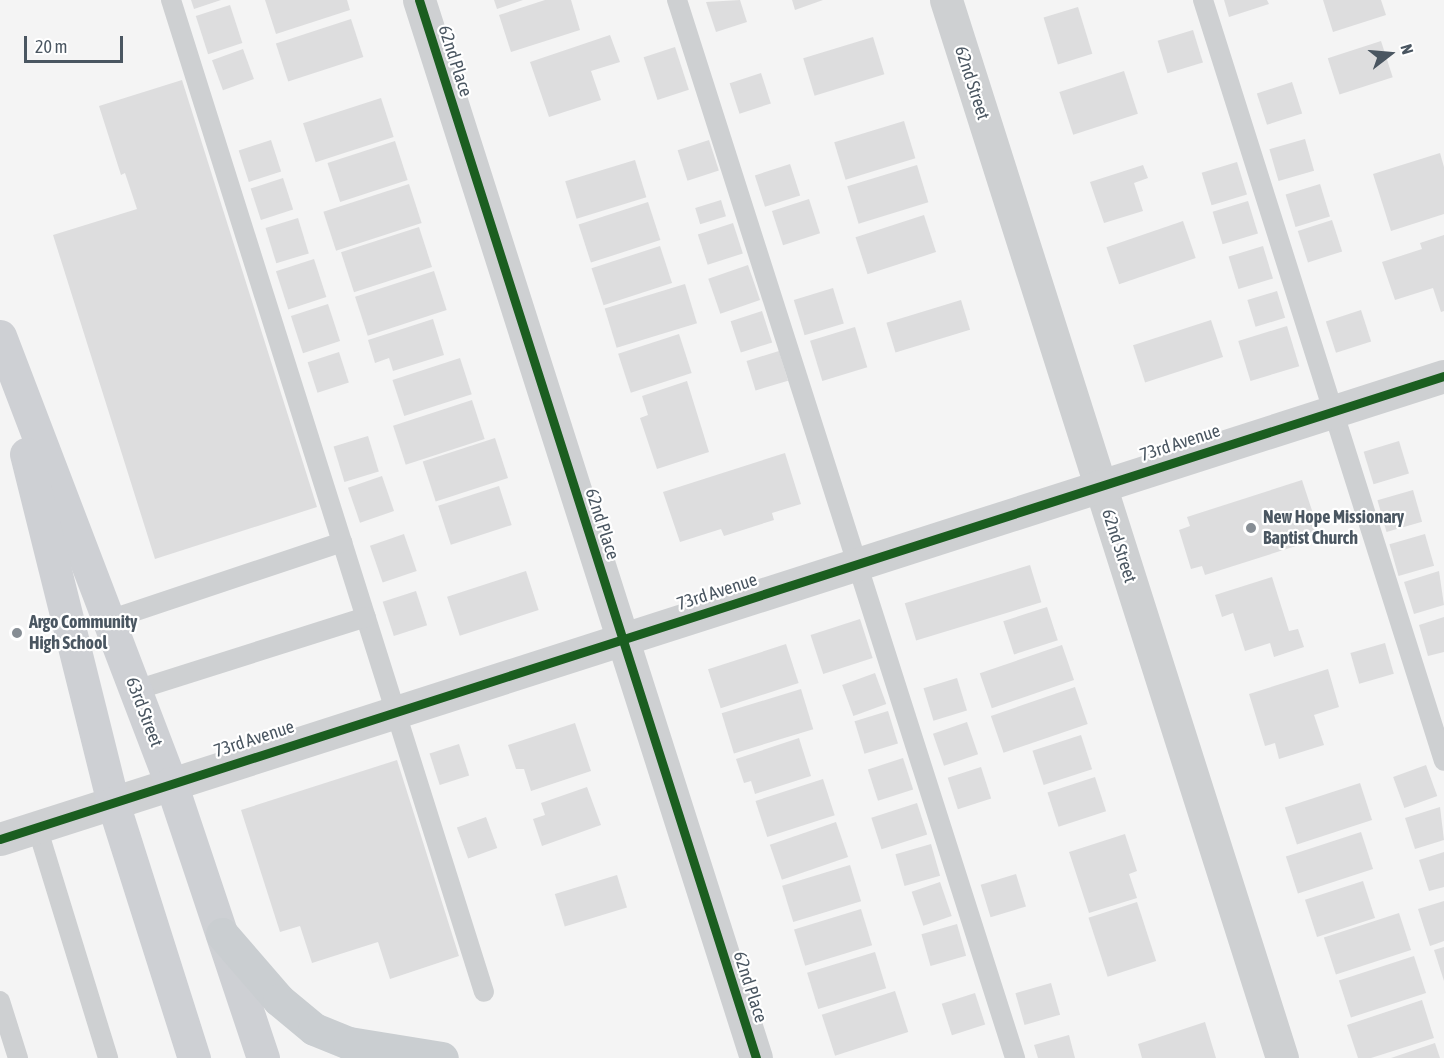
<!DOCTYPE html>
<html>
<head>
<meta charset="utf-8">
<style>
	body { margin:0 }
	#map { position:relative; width:1444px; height:1058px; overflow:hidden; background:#f4f4f4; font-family:"Asap Condensed",sans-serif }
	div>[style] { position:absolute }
	.building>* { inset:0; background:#ddddde; transform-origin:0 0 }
	.lane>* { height:20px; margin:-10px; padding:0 10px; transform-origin:10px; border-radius:10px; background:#ced0d2 }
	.street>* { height:33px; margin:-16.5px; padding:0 16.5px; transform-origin:16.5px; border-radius:16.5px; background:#ced0d2 }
	.secondary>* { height:33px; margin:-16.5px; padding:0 16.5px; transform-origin:16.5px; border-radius:16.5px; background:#ced0d4 }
	.primary>* { height:33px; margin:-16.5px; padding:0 16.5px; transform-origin:16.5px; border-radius:16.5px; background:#caced1 }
	.cycleway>* { height:9px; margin:-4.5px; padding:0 4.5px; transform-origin:4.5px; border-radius:4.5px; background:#1b5e20 }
	.dots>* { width:16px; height:16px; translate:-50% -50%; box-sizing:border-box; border:3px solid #fff; border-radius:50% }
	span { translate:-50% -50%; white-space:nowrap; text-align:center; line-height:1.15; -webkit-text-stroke:4.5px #fff; paint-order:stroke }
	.street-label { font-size:18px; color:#4a5661 }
	.poi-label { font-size:18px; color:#4a5661; font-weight:700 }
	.left { translate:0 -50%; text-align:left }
	.north { position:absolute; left:1360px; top:24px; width:60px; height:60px; -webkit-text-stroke:4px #fff; paint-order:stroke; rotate:74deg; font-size:16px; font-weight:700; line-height:24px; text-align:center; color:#4a5661 }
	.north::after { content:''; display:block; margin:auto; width:21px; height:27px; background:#4a5661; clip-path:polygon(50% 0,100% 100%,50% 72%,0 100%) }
	.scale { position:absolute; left:24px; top:36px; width:99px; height:27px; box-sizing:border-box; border:3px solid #4a5661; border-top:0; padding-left:8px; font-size:18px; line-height:21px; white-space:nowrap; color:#4a5661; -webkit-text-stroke:4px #fff; paint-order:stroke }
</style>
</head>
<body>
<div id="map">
	<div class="building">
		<i style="clip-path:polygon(191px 0,221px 0,194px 9px)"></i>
		<i style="clip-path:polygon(265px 0,347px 0,350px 10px,276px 34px)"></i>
		<i style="clip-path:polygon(494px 0,523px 0,497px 9px)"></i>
		<i style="clip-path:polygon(545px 0,571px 0,580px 30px,511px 52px,499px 15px)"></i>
		<i style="clip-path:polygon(740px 0,747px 22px,716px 32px,706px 2px)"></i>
		<i style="clip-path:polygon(792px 0,823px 0,795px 10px)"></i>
		<i style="clip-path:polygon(1224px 0,1267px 0,1269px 4px,1229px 17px)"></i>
		<i style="clip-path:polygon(1323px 0,1381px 0,1386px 15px,1333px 32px)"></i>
		<i style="left:230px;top:5px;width:40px;height:36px;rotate:72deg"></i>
		<i style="left:1078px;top:7px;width:49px;height:36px;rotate:73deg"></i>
		<i style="left:351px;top:19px;width:40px;height:79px;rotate:72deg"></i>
		<i style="left:1193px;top:30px;width:34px;height:37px;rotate:73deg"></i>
		<i style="clip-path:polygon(610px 35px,620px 62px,591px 71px,601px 100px,549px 117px,530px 62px)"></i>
		<i style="left:873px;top:37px;width:39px;height:73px;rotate:73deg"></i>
		<i style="left:1381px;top:41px;width:38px;height:56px;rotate:72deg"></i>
		<i style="left:675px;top:47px;width:45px;height:33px;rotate:72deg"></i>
		<i style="left:243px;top:49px;width:32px;height:33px;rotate:70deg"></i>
		<i style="left:1124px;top:71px;width:45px;height:68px;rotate:72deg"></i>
		<i style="left:761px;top:73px;width:32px;height:33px;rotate:72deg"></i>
		<i style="clip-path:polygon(182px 80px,317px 507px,155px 559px,53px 235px,137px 209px,125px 173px,121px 175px,99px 106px)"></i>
		<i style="left:1292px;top:82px;width:33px;height:37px;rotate:72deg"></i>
		<i style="left:381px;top:98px;width:41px;height:82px;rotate:72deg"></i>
		<i style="left:904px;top:121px;width:39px;height:73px;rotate:73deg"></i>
		<i style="left:1305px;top:139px;width:33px;height:37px;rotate:74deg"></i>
		<i style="left:271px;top:140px;width:33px;height:34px;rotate:72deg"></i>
		<i style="left:709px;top:140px;width:32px;height:33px;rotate:72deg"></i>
		<i style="left:395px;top:141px;width:41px;height:71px;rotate:72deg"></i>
		<i style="clip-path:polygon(1440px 153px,1444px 167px,1444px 214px,1391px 231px,1373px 174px)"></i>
		<i style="left:635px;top:160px;width:39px;height:73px;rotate:73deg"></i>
		<i style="left:1237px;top:162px;width:34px;height:37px;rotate:73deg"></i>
		<i style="left:790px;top:164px;width:33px;height:37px;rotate:72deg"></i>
		<i style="left:917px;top:165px;width:39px;height:73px;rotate:73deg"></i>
		<i style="clip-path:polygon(1143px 165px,1148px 178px,1134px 183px,1143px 211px,1104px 223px,1090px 182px)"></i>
		<i style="left:283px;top:178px;width:33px;height:34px;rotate:72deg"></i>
		<i style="left:409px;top:184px;width:41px;height:90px;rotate:72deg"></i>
		<i style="left:1320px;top:184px;width:34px;height:36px;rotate:73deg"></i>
		<i style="left:809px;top:199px;width:36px;height:39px;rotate:72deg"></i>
		<i style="left:721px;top:200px;width:17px;height:27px;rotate:73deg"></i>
		<i style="left:1248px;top:201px;width:34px;height:37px;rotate:73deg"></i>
		<i style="left:648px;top:202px;width:40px;height:73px;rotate:72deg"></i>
		<i style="left:924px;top:215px;width:39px;height:72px;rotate:72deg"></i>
		<i style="left:298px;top:218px;width:37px;height:34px;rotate:73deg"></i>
		<i style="left:1332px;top:220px;width:33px;height:36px;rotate:72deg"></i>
		<i style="left:1183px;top:221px;width:39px;height:81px;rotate:71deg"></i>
		<i style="left:733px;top:223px;width:32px;height:37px;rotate:72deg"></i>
		<i style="left:419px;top:227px;width:42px;height:82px;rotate:72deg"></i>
		<i style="clip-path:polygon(1444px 235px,1444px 311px,1441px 312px,1433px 288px,1395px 300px,1382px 262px,1422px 249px,1420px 243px)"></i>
		<i style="left:660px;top:246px;width:39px;height:72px;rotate:72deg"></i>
		<i style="left:1263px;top:246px;width:34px;height:36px;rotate:73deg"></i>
		<i style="left:314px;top:259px;width:40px;height:40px;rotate:72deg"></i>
		<i style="left:748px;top:265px;width:37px;height:42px;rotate:71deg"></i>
		<i style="left:434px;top:271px;width:41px;height:83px;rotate:72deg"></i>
		<i style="left:685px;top:284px;width:41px;height:84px;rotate:73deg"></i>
		<i style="left:833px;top:288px;width:37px;height:41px;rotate:73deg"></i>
		<i style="left:1277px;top:291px;width:28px;height:31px;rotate:73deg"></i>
		<i style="left:961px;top:300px;width:31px;height:78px;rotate:73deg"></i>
		<i style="left:328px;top:304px;width:39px;height:39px;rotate:72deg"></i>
		<i style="left:1361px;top:310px;width:33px;height:37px;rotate:72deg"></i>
		<i style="left:762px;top:311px;width:33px;height:33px;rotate:72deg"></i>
		<i style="clip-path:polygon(433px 319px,444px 355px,393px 371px,389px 358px,375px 363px,368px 340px)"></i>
		<i style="left:1211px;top:320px;width:39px;height:82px;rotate:72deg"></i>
		<i style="left:1287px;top:326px;width:42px;height:51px;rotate:73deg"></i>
		<i style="left:855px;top:327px;width:42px;height:47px;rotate:73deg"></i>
		<i style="left:679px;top:334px;width:41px;height:64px;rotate:72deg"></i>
		<i style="left:779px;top:351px;width:31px;height:34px;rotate:73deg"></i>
		<i style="left:339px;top:352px;width:32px;height:33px;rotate:72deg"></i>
		<i style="left:460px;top:358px;width:38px;height:71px;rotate:72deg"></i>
		<i style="clip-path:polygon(687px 381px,709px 452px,657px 469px,640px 418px,648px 415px,642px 396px)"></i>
		<i style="left:472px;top:400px;width:41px;height:83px;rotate:72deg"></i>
		<i style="left:368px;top:436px;width:37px;height:36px;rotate:73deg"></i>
		<i style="left:495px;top:438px;width:42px;height:76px;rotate:72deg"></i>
		<i style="left:1399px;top:441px;width:34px;height:37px;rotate:73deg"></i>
		<i style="clip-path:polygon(785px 453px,801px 504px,772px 513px,774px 520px,724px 536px,721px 529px,680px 542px,663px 492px)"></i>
		<i style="left:382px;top:476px;width:37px;height:36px;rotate:71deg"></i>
		<i style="clip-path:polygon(1302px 480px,1321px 538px,1205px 575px,1202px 566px,1191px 569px,1179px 530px,1190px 526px,1187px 517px)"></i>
		<i style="left:499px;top:486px;width:41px;height:64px;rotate:72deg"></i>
		<i style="left:1413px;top:490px;width:33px;height:37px;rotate:74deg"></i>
		<i style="left:404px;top:534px;width:39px;height:36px;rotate:71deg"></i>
		<i style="left:1425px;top:534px;width:33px;height:37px;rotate:74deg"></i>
		<i style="left:1030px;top:565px;width:39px;height:131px;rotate:73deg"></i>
		<i style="left:526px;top:571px;width:41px;height:83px;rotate:72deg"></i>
		<i style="clip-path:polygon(1439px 571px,1444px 605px,1414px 614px,1404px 582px)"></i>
		<i style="clip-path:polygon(1272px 577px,1289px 631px,1298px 629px,1304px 647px,1274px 657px,1270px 643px,1245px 651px,1233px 613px,1222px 617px,1215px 595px)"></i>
		<i style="left:416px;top:591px;width:36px;height:35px;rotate:72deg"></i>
		<i style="left:1047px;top:607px;width:35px;height:46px;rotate:72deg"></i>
		<i style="clip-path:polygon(1444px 617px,1444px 652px,1428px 656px,1419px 625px)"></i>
		<i style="left:860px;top:619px;width:41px;height:52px;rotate:72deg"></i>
		<i style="left:1385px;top:643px;width:32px;height:36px;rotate:74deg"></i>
		<i style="left:786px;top:644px;width:41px;height:82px;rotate:72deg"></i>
		<i style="left:1062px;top:645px;width:37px;height:87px;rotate:71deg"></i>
		<i style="clip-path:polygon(1328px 669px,1339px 707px,1314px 715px,1324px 745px,1279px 759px,1275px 743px,1265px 746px,1249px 694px)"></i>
		<i style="left:875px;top:673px;width:33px;height:35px;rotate:70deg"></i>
		<i style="left:957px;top:678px;width:34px;height:35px;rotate:73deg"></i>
		<i style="left:1075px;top:687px;width:39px;height:89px;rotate:71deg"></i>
		<i style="left:801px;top:689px;width:42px;height:83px;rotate:73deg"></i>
		<i style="left:888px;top:711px;width:34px;height:35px;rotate:73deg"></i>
		<i style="left:967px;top:722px;width:34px;height:36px;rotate:71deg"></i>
		<i style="clip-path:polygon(575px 723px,591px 771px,531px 791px,524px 769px,516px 769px,508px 745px)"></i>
		<i style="left:1081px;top:735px;width:36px;height:51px;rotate:72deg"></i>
		<i style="clip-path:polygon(799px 738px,811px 776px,755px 794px,751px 781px,744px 783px,736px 759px)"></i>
		<i style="left:459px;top:744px;width:33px;height:31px;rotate:72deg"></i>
		<i style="left:903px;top:758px;width:33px;height:37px;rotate:72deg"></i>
		<i style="clip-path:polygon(397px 760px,459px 956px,390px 979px,378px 942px,312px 963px,300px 926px,280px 932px,241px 810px)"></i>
		<i style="left:1426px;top:765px;width:33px;height:35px;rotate:70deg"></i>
		<i style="left:981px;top:767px;width:33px;height:35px;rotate:72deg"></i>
		<i style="left:1095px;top:777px;width:36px;height:50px;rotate:72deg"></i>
		<i style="left:823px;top:779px;width:38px;height:71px;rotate:72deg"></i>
		<i style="left:1360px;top:783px;width:39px;height:79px;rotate:72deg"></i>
		<i style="clip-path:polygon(587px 787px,601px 825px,542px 846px,533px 819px,545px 815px,541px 803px)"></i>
		<i style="left:917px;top:803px;width:33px;height:48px;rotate:72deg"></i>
		<i style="clip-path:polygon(1440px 807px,1444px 840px,1415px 849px,1405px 818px)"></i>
		<i style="left:486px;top:817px;width:33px;height:31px;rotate:70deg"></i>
		<i style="left:836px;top:822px;width:37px;height:70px;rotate:71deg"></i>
		<i style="left:1361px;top:832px;width:39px;height:79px;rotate:72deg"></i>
		<i style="clip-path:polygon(1125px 834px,1137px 871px,1129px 874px,1137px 898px,1089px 913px,1069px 852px)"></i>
		<i style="left:931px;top:844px;width:33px;height:37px;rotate:74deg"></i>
		<i style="clip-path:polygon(1444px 852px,1444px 887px,1429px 891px,1419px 860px)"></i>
		<i style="left:850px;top:865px;width:38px;height:71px;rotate:73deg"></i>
		<i style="left:1016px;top:874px;width:34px;height:37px;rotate:73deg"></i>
		<i style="left:617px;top:875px;width:34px;height:65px;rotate:73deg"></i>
		<i style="left:1363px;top:881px;width:39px;height:61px;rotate:72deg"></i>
		<i style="left:940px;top:882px;width:36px;height:30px;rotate:71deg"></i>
		<i style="clip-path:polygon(1444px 901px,1444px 941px,1430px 946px,1418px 909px)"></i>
		<i style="left:1137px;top:902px;width:62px;height:51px;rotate:72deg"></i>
		<i style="left:861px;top:909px;width:38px;height:70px;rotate:73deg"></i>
		<i style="left:1399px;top:913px;width:39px;height:79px;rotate:72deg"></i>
		<i style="left:957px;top:924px;width:33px;height:37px;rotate:74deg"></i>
		<i style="clip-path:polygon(1444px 947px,1444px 981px,1434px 950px)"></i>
		<i style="left:875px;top:952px;width:38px;height:71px;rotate:73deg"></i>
		<i style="left:1414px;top:956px;width:39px;height:79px;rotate:72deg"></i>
		<i style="left:1051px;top:983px;width:33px;height:37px;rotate:74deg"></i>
		<i style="left:895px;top:991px;width:43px;height:77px;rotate:72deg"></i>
		<i style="left:975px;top:993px;width:33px;height:35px;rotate:72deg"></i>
		<i style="clip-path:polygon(1422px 1000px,1434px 1038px,1371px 1058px,1358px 1058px,1347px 1025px)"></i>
		<i style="clip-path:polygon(1205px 1022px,1216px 1058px,1142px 1058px,1138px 1044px)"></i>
		<i style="clip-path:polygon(1069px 1035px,1075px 1058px,1038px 1058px,1034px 1045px)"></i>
		<i style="clip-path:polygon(1435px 1043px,1440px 1058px,1391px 1058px)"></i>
	</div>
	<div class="lane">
		<i style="left:171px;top:0;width:1040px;rotate:72.49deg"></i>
		<i style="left:677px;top:0;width:1111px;rotate:72.28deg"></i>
		<i style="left:1203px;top:0;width:798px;rotate:72.43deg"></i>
		<i style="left:109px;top:620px;width:246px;rotate:-18.5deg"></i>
		<i style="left:136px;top:690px;width:241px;rotate:-17.6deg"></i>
		<i style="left:37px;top:827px;width:242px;rotate:72.9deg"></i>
		<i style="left:0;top:1001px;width:60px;rotate:72.5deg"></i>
	</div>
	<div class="street">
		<i style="left:419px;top:0;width:1110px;rotate:72.33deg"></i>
		<i style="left:946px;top:0;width:1110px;rotate:72.38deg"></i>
		<i style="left:0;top:839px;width:1516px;rotate:-17.78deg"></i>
	</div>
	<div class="secondary">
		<i style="left:0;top:336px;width:479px;rotate:69.1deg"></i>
		<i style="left:171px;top:783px;width:290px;rotate:71.5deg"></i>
		<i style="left:26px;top:454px;width:360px;rotate:76deg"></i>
		<i style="left:113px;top:803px;width:268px;rotate:72.4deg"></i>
	</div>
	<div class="primary">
		<i style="left:222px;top:934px;width:87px;rotate:49.2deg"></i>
		<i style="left:279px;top:1000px;width:45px;rotate:39.6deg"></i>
		<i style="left:314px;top:1029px;width:38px;rotate:22deg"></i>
		<i style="left:349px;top:1043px;width:94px;rotate:9.2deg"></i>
	</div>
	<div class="cycleway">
		<i style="left:419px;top:0;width:1110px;rotate:72.33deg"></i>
		<i style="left:0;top:839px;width:1516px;rotate:-17.78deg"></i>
	</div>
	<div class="dots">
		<i style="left:1251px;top:528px;background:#868d94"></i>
		<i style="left:17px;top:633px;background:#868d94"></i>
	</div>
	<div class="street-label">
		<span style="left:455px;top:61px;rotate:72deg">62nd Place</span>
		<span style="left:972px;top:83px;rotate:72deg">62nd Street</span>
		<span style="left:1180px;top:443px;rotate:-18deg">73rd Avenue</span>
		<span style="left:602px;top:524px;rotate:72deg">62nd Place</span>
		<span style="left:1119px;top:546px;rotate:72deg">62nd Street</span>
		<span style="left:717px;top:592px;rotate:-18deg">73rd Avenue</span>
		<span style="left:144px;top:712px;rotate:69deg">63rd Street</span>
		<span style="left:254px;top:739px;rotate:-18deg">73rd Avenue</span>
		<span style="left:750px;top:987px;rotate:72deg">62nd Place</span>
	</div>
	<div class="poi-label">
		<span class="left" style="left:1263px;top:528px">New Hope Missionary<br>Baptist Church</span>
		<span class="left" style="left:29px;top:633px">Argo Community<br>High School</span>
	</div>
	<div class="north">N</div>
	<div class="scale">20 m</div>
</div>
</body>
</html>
